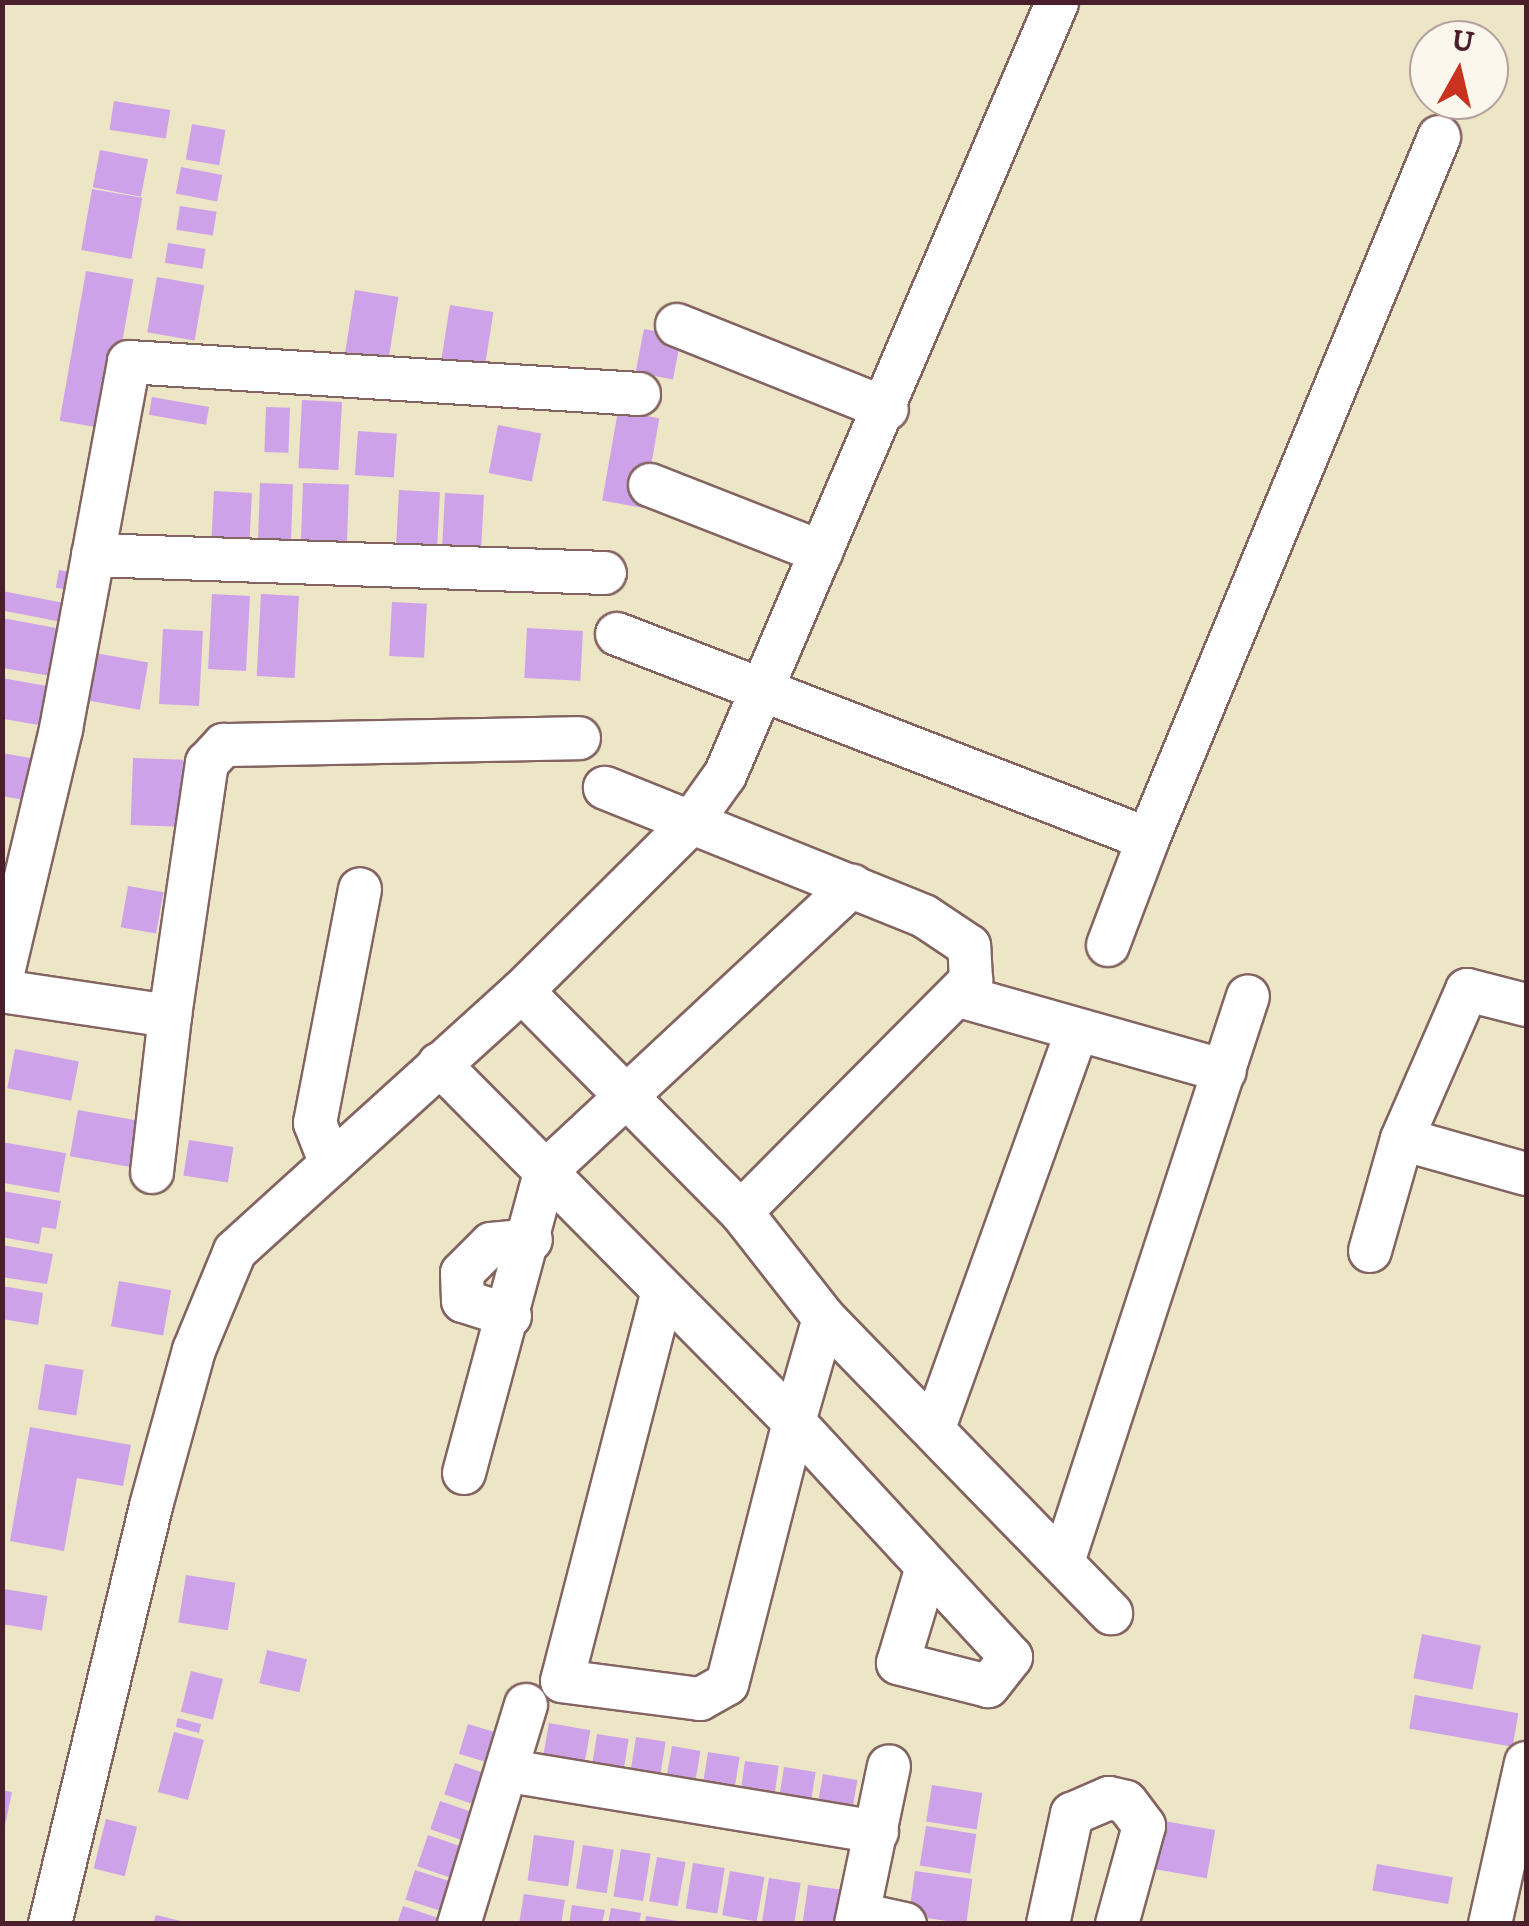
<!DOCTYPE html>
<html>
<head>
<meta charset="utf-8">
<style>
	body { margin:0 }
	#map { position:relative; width:1529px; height:1926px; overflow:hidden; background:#ece5c6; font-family:"IM FELL DW Pica",serif }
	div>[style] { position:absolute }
	.building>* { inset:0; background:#cea2e8; transform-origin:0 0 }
	.roads { filter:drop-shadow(2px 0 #836461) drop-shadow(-2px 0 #836461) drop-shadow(0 2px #836461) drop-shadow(0 -2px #836461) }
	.minor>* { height:42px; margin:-21px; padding:0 21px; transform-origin:21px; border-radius:21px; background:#fff }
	span { translate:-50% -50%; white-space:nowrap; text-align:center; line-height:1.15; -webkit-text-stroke:8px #fbf7ec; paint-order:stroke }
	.frame { position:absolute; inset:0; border:5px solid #4a1f2b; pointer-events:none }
	.north { position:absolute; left:1409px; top:20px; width:100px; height:100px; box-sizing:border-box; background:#fbf7ec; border:2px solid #b4a19f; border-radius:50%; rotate:8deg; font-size:28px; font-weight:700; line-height:40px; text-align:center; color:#4a1f2b }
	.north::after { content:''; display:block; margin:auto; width:35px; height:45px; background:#c8321e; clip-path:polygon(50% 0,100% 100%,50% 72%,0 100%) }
</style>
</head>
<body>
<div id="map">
	<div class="building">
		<i style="left:114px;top:101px;width:57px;height:29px;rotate:9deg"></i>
		<i style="left:192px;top:124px;width:34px;height:36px;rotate:10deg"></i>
		<i style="left:100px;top:150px;width:49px;height:38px;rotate:11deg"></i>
		<i style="left:181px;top:167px;width:42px;height:27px;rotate:11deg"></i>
		<i style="left:92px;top:189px;width:51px;height:62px;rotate:10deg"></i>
		<i style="left:180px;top:206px;width:37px;height:24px;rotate:9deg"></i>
		<i style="left:168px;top:243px;width:38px;height:20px;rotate:9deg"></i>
		<i style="left:86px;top:271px;width:48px;height:152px;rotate:10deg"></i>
		<i style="left:157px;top:277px;width:48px;height:56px;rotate:10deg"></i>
		<i style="left:355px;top:290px;width:44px;height:68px;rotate:9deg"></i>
		<i style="left:450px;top:305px;width:44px;height:60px;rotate:9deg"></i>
		<i style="left:644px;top:329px;width:38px;height:44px;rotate:11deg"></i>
		<i style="left:152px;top:397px;width:58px;height:18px;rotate:10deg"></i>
		<i style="left:302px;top:400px;width:40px;height:68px;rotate:3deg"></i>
		<i style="left:266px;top:407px;width:24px;height:45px;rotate:2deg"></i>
		<i style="left:618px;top:411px;width:42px;height:91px;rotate:10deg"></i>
		<i style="left:498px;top:425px;width:44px;height:49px;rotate:11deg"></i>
		<i style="left:358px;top:431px;width:39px;height:44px;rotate:4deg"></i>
		<i style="left:260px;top:483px;width:33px;height:61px;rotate:2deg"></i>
		<i style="left:303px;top:483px;width:46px;height:59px;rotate:2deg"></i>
		<i style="left:399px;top:490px;width:41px;height:72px;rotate:3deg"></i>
		<i style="left:214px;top:491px;width:38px;height:53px;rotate:3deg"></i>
		<i style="left:445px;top:493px;width:39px;height:58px;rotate:3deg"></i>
		<i style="left:59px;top:570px;width:23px;height:18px;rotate:10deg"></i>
		<i style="left:2px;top:591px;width:71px;height:19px;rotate:11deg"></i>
		<i style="left:212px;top:594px;width:38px;height:75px;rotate:3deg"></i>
		<i style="left:261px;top:594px;width:38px;height:82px;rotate:3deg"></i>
		<i style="left:392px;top:602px;width:35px;height:54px;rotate:3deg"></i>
		<i style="clip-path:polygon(2px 618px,67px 630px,58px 677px,2px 668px)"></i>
		<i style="left:527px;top:628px;width:56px;height:50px;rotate:3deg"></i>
		<i style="left:163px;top:629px;width:40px;height:75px;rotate:3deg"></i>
		<i style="left:95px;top:653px;width:54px;height:48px;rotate:10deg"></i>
		<i style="left:2px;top:678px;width:54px;height:40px;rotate:10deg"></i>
		<i style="clip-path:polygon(2px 753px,36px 759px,29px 801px,2px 796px)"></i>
		<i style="left:133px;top:758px;width:50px;height:67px;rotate:2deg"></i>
		<i style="left:128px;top:886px;width:36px;height:42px;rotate:10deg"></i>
		<i style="left:15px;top:1049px;width:65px;height:40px;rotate:11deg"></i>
		<i style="left:78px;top:1110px;width:66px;height:47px;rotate:10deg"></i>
		<i style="left:189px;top:1140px;width:45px;height:36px;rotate:9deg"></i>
		<i style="left:2px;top:1142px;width:65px;height:40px;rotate:10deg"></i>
		<i style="clip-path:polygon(2px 1191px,61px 1201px,56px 1229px,42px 1227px,39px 1244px,2px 1237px)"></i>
		<i style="clip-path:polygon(2px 1245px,53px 1254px,47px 1284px,2px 1277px)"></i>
		<i style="left:119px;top:1281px;width:53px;height:46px;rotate:10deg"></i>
		<i style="clip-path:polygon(2px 1286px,43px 1293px,38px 1325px,2px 1319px)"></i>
		<i style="left:45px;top:1364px;width:39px;height:46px;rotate:9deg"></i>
		<i style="clip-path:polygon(30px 1427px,131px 1445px,123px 1486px,77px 1478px,64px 1551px,10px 1541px)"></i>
		<i style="left:186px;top:1575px;width:50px;height:48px;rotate:9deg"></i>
		<i style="left:4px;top:1589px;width:44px;height:35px;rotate:9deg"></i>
		<i style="left:1422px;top:1634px;width:60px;height:45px;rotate:11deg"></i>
		<i style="left:267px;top:1650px;width:41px;height:34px;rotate:13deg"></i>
		<i style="left:191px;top:1671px;width:33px;height:42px;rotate:14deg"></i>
		<i style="left:1415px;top:1695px;width:105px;height:34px;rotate:10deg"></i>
		<i style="left:178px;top:1718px;width:24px;height:9px;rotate:15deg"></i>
		<i style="left:549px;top:1723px;width:42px;height:47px;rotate:10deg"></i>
		<i style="left:468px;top:1724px;width:37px;height:31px;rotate:17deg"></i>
		<i style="left:174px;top:1732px;width:31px;height:62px;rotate:15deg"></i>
		<i style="left:597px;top:1734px;width:32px;height:44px;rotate:9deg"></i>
		<i style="left:636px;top:1737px;width:30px;height:48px;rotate:9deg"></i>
		<i style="left:672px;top:1746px;width:29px;height:46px;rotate:10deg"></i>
		<i style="left:708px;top:1752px;width:32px;height:45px;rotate:9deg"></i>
		<i style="left:745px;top:1761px;width:34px;height:44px;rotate:8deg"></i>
		<i style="left:455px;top:1763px;width:39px;height:33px;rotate:19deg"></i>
		<i style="left:784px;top:1767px;width:32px;height:46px;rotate:9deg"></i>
		<i style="left:823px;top:1774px;width:35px;height:45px;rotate:10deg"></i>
		<i style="left:932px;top:1785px;width:51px;height:37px;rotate:9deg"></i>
		<i style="clip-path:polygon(2px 1790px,12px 1792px,4px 1830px,2px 1830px)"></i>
		<i style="left:440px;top:1801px;width:43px;height:30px;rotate:19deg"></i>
		<i style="left:106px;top:1819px;width:32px;height:51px;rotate:14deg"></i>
		<i style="left:1164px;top:1821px;width:52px;height:49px;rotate:10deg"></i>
		<i style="left:926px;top:1826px;width:51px;height:40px;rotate:9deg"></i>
		<i style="left:428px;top:1835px;width:43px;height:33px;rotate:19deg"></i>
		<i style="left:534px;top:1835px;width:41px;height:46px;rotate:8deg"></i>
		<i style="left:583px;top:1845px;width:31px;height:44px;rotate:9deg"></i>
		<i style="left:621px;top:1849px;width:30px;height:48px;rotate:9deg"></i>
		<i style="left:657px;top:1857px;width:29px;height:45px;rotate:10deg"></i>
		<i style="left:693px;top:1863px;width:32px;height:46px;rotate:9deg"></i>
		<i style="left:1377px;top:1864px;width:77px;height:27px;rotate:10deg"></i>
		<i style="left:415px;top:1870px;width:44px;height:31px;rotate:18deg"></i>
		<i style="left:730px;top:1871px;width:35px;height:45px;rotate:10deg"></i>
		<i style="left:915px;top:1871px;width:58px;height:45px;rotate:8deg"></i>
		<i style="left:769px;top:1878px;width:32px;height:46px;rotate:9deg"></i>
		<i style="left:808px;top:1885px;width:34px;height:39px;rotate:8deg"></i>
		<i style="clip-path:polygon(524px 1894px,565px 1900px,561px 1924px,519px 1924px)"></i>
		<i style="clip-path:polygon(572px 1905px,605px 1910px,602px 1924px,569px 1924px)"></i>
		<i style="clip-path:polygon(403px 1906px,444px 1920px,443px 1924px,397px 1924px)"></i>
		<i style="clip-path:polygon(611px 1908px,641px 1913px,639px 1924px,608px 1924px)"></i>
		<i style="clip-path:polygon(156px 1915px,185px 1922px,185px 1924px,153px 1924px)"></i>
		<i style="clip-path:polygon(646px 1916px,678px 1921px,677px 1924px,645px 1924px)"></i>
	</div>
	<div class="roads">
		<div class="minor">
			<i style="left:677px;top:325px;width:226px;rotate:21.8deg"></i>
			<i style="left:650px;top:485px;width:184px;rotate:21.4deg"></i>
			<i style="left:93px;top:555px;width:512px;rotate:2.01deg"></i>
			<i style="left:617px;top:634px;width:569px;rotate:21.11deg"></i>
			<i style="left:1148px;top:839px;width:760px;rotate:-67.48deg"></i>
			<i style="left:1108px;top:945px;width:113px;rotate:-69.3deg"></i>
			<i style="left:2px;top:977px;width:255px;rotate:-76.6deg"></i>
			<i style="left:61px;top:729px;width:373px;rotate:-79.5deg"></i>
			<i style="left:129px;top:362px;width:511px;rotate:3.59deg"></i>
			<i style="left:2px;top:991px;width:170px;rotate:8.5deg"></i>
			<i style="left:170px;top:1016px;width:256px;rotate:-81.7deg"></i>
			<i style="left:207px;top:763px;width:25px;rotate:-47deg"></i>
			<i style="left:224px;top:745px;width:355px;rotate:-1.1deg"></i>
			<i style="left:522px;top:991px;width:311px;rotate:45.3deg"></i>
			<i style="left:741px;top:1212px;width:327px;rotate:-45.2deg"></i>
			<i style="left:971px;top:980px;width:34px;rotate:-93deg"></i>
			<i style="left:969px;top:946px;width:54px;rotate:-146.3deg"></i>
			<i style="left:924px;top:916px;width:344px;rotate:-158.1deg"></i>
			<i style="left:963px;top:997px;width:272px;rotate:15.8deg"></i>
			<i style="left:1526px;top:1005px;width:61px;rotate:-165.7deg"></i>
			<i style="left:1467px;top:990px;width:163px;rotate:113.6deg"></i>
			<i style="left:1402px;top:1139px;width:129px;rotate:15.8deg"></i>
			<i style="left:439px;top:1064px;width:504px;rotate:45.24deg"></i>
			<i style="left:794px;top:1422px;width:270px;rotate:104.3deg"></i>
			<i style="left:727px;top:1684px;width:31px;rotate:151deg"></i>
			<i style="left:700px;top:1699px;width:139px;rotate:-172.6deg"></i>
			<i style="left:562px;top:1681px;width:403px;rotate:-75.5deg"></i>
			<i style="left:331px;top:1164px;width:44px;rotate:-111.3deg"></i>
			<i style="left:315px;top:1123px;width:238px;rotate:-79.1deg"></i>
			<i style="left:152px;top:1172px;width:157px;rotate:-83.4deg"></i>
			<i style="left:741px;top:1212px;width:135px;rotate:51.9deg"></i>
			<i style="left:824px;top:1318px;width:108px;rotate:106.1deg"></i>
			<i style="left:794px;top:1422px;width:320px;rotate:47.3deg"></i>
			<i style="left:1011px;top:1657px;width:37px;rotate:128deg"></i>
			<i style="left:988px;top:1686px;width:93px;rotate:-165.7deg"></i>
			<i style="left:898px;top:1663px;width:90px;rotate:-73.2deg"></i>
			<i style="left:1370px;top:1251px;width:116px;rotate:-74.1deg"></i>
			<i style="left:510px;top:1316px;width:49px;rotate:-162.3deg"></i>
			<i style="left:463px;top:1301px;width:28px;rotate:-92deg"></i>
			<i style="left:462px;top:1273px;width:41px;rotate:-45deg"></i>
			<i style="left:491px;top:1244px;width:40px;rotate:-5.7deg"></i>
			<i style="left:824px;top:1318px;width:412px;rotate:45.8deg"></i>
			<i style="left:934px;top:1428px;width:423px;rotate:-70.2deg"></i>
			<i style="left:464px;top:1473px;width:312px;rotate:-74.9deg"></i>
			<i style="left:545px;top:1172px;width:420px;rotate:-43deg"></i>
			<i style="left:1063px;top:1562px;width:595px;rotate:-71.9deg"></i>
			<i style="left:509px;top:1771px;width:373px;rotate:9.4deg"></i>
			<i style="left:859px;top:1914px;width:47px;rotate:12.3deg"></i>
			<i style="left:50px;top:1924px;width:430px;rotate:-76.4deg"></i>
			<i style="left:151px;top:1506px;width:162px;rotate:-74.6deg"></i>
			<i style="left:194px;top:1350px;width:107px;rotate:-67.5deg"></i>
			<i style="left:235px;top:1251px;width:387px;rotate:-42.2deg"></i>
			<i style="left:522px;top:991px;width:237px;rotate:-44.8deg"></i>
			<i style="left:690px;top:824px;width:60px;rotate:-54.5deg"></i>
			<i style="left:725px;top:775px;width:840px;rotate:-66.73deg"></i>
			<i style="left:459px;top:1924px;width:229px;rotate:-73deg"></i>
			<i style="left:856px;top:1924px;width:161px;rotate:-78.2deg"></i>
			<i style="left:1048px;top:1924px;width:113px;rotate:-77.7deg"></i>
			<i style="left:1072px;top:1814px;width:40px;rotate:-23.4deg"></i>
			<i style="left:1109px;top:1798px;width:17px;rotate:13deg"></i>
			<i style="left:1126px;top:1802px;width:30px;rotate:53deg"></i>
			<i style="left:1144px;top:1826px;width:102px;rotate:105.4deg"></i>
			<i style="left:1490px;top:1924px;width:165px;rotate:-77.4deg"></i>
		</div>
	</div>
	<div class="frame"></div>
	<div class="north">U</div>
</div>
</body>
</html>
